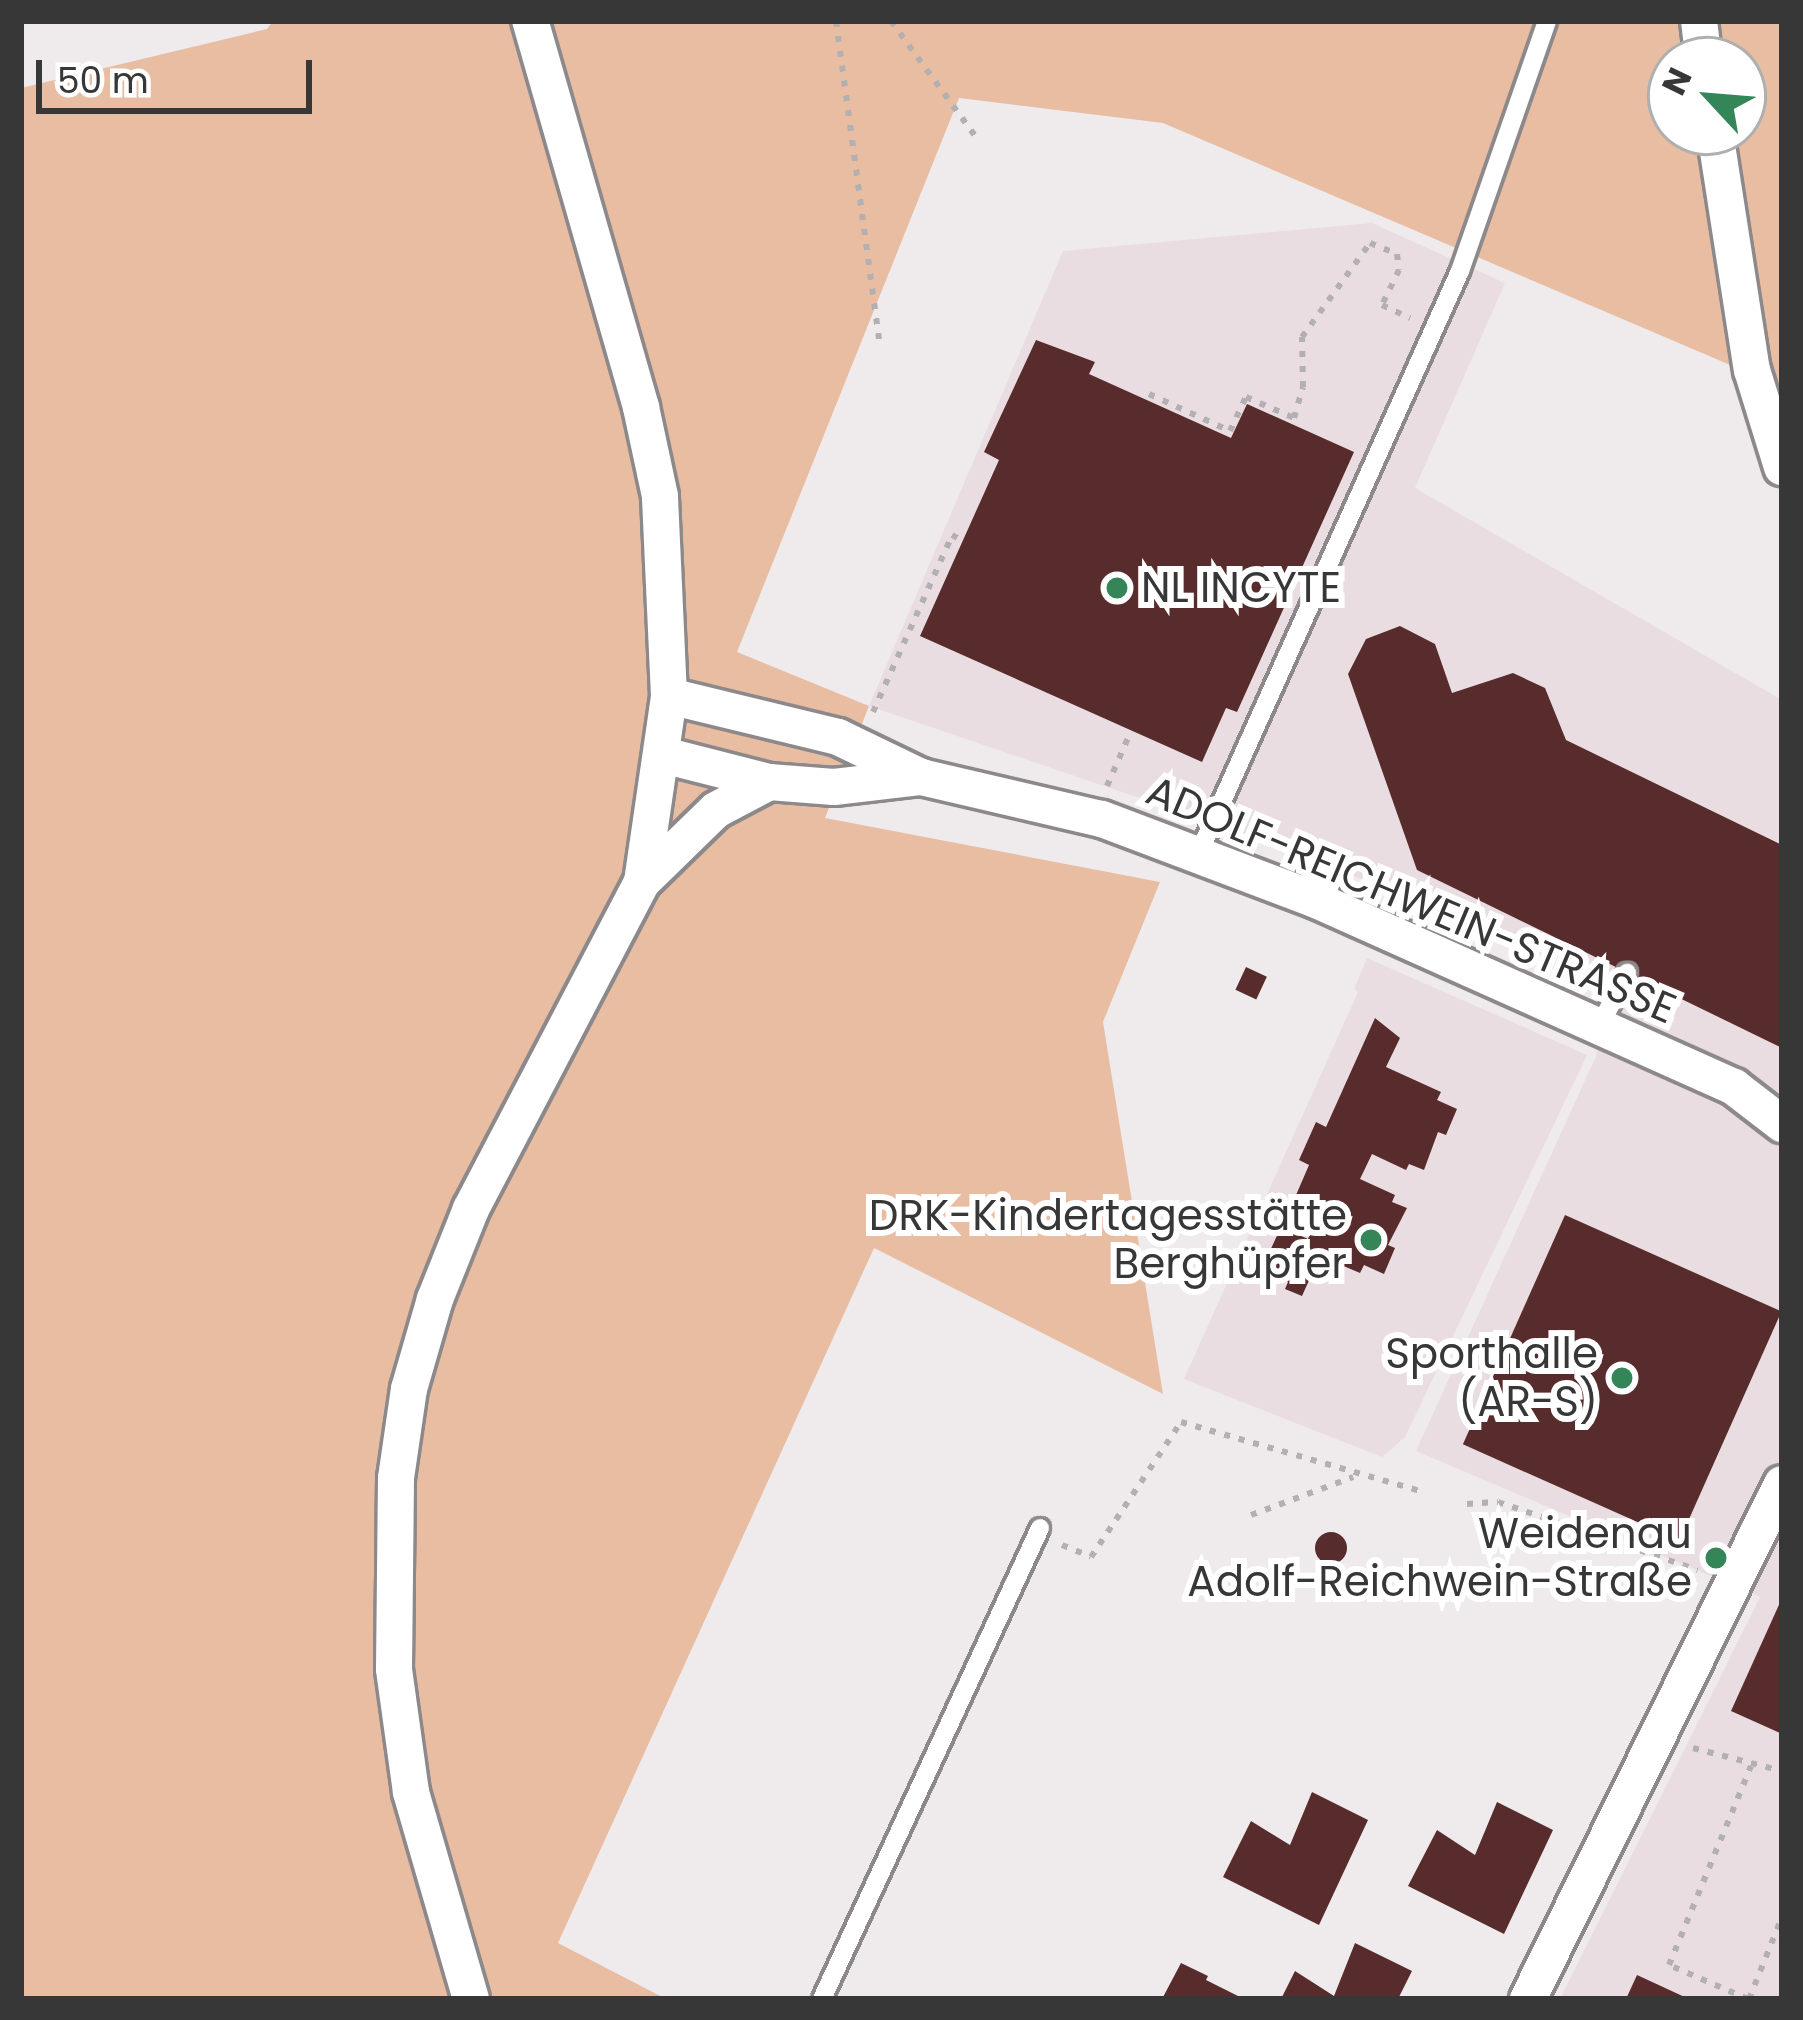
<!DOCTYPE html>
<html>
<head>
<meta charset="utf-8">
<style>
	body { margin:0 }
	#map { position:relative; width:1803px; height:2020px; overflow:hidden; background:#efebed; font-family:Poppins,sans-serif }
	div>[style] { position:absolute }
	.built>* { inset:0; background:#e9dde2 }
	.green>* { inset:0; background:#e8bda2 }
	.building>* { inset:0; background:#582c2c; transform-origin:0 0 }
	.round { border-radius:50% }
	.path>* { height:6px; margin-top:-3px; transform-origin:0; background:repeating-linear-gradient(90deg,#b3b0b1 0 6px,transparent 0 15px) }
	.roads { filter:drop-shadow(3px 0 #8d898b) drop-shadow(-3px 0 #8d898b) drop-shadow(0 3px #8d898b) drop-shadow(0 -3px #8d898b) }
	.lane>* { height:18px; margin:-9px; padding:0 9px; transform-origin:9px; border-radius:9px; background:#fff }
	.street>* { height:36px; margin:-18px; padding:0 18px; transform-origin:18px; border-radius:18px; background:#fff }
	.dots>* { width:33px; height:33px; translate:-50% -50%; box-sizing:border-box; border:6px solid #fff; border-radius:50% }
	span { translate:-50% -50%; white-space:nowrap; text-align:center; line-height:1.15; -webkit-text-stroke:12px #fff; paint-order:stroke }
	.poi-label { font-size:42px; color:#383737 }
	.left { translate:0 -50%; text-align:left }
	.right { translate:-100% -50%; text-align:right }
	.street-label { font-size:42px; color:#383737 }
	.frame { position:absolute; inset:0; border:24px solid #383737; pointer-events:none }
	.north { position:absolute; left:1647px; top:36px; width:120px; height:120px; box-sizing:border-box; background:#fff; border:3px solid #afafaf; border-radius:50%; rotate:296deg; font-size:33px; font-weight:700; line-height:48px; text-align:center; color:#383737 }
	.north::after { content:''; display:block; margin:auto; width:42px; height:54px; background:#348658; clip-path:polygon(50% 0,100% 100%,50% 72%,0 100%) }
	.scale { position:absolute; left:36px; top:60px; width:276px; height:54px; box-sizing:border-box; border:6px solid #383737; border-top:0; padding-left:15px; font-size:36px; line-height:42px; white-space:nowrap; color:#383737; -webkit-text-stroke:9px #fff; paint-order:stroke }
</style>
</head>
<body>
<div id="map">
	<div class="built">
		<i style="clip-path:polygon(1372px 223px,1505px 283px,1415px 488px,1782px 700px,1782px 1999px,1560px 1999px,1760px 1597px,1416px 1451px,1597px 1054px,1604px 994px,1405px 896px,1254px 837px,869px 706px,1063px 251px)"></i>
		<i style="clip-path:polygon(1367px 958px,1587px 1055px,1405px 1437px,1382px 1457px,1184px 1379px,1358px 992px,1354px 989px)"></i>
	</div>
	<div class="green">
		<i style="clip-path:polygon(evenodd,273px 21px,1782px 21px,1782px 387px,1163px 123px,959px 98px,737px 652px,869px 706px,825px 818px,1160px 882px,1103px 1022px,1163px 1394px,874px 1248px,558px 1943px,666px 1999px,21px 1999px,21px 88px,267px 29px,273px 21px,1671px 60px,1743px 60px,1743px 132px,1671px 132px,1671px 60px)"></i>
	</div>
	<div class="building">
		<i style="clip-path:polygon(1036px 340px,1095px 362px,1089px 374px,1231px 438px,1247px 404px,1354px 452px,1237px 712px,1226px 708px,1202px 762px,920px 636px,999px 460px,984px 452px)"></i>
		<i style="clip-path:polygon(1400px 626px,1435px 644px,1452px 693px,1513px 673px,1545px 688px,1566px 740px,1782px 845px,1782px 1048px,1417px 870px,1348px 674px,1366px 639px)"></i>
		<i style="left:1246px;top:967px;width:23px;height:25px;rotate:25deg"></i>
		<i style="clip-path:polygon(1375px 1018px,1400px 1038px,1386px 1067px,1441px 1092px,1437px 1100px,1457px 1109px,1446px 1135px,1438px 1132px,1424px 1170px,1409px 1164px,1406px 1170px,1372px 1154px,1360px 1179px,1395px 1195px,1392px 1202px,1407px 1208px,1388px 1245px,1395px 1248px,1384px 1274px,1364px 1265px,1360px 1273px,1320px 1256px,1302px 1296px,1285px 1289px,1288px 1282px,1261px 1270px,1281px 1227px,1308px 1239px,1319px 1214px,1293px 1202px,1309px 1165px,1299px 1160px,1316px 1122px,1326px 1127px)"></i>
		<i style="left:1565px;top:1215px;width:237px;height:251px;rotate:24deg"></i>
		<i class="round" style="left:1315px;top:1532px;width:32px;height:32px"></i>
		<i style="clip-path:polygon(1782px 1598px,1782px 1734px,1731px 1711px)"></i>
		<i style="clip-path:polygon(1312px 1792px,1368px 1820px,1319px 1925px,1223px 1877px,1251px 1821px,1290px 1845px)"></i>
		<i style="clip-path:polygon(1497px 1802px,1553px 1830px,1504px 1934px,1408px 1886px,1437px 1830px,1475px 1855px)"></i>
		<i style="clip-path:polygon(1355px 1943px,1412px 1971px,1398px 1999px,1281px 1999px,1295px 1971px,1334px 1996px)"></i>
		<i style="clip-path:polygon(1181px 1963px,1208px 1976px,1206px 1980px,1244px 1999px,1162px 1999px)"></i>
		<i style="clip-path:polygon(1637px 1975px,1689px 1999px,1626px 1999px)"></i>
	</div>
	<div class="path">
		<i style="left:836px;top:21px;width:321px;rotate:82.3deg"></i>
		<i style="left:891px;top:21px;width:147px;rotate:53.8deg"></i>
		<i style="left:1149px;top:394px;width:89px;rotate:24.6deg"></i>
		<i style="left:1230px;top:431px;width:38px;rotate:-65deg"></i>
		<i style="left:1246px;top:397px;width:52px;rotate:23.6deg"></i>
		<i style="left:1294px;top:418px;width:32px;rotate:-74deg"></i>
		<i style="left:1303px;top:387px;width:50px;rotate:-91.1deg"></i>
		<i style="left:1302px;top:337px;width:116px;rotate:-54.1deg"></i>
		<i style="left:1370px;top:243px;width:29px;rotate:22deg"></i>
		<i style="left:1397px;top:254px;width:16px;rotate:83deg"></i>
		<i style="left:1399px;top:270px;width:39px;rotate:116deg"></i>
		<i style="left:1382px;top:305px;width:31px;rotate:25deg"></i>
		<i style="left:873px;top:712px;width:194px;rotate:-65.9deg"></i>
		<i style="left:952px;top:535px;width:13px;rotate:29deg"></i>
		<i style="left:1107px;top:786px;width:60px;rotate:-66.4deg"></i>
		<i style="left:1467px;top:1504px;width:31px;rotate:-4deg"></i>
		<i style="left:1498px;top:1502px;width:211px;rotate:18.8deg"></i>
		<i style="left:1251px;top:1515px;width:109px;rotate:-20.4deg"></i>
		<i style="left:1062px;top:1545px;width:31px;rotate:22deg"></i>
		<i style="left:1091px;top:1557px;width:162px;rotate:-56.3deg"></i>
		<i style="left:1181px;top:1422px;width:253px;rotate:16.1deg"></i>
		<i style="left:1693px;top:1748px;width:92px;rotate:14.5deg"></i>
		<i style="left:1748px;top:1999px;width:86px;rotate:-156.7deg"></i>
		<i style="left:1669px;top:1965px;width:215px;rotate:-67.6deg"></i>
		<i style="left:1749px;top:1999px;width:88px;rotate:-68.1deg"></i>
	</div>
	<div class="roads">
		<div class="lane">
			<i style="left:1198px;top:855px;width:640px;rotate:-65.84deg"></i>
			<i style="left:1460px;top:271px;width:265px;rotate:-70.8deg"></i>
			<i style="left:1600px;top:1025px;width:59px;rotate:-62.6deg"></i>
			<i style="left:822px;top:1999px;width:519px;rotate:-65.16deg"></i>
		</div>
		<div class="street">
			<i style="left:1699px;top:21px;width:39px;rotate:83deg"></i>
			<i style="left:1715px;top:132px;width:241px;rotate:81.2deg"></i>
			<i style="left:1752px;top:370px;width:102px;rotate:72.8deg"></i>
			<i style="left:669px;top:696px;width:174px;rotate:13.6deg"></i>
			<i style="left:838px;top:737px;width:92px;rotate:25.7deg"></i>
			<i style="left:921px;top:777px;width:186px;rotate:13.1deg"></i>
			<i style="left:1102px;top:819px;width:229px;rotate:20.7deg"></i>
			<i style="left:1316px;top:900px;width:458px;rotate:24.1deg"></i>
			<i style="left:1734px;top:1087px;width:61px;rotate:37.6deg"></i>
			<i style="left:663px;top:755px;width:109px;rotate:14.3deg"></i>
			<i style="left:769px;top:782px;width:65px;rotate:4.4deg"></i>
			<i style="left:834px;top:787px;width:88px;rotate:-6.6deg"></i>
			<i style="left:642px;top:882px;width:103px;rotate:-44.2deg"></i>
			<i style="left:716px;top:810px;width:60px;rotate:-27.8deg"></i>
			<i style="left:471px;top:1999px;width:216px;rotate:-106.2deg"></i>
			<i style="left:411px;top:1792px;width:124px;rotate:-97.9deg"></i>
			<i style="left:394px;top:1669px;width:191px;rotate:-89.4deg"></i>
			<i style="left:396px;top:1478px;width:90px;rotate:-81.7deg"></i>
			<i style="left:409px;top:1389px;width:94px;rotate:-73.9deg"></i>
			<i style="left:435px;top:1299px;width:97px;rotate:-68.2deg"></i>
			<i style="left:471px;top:1209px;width:369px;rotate:-62.4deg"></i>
			<i style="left:642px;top:882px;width:188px;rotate:-81.7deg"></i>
			<i style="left:669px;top:696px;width:200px;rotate:-92.6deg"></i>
			<i style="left:660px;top:496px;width:91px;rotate:-102.1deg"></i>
			<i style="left:641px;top:407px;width:402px;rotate:-106deg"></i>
			<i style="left:1528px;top:1999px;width:574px;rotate:-63.75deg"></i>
		</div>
	</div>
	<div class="dots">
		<i style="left:1117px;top:588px;background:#348658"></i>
		<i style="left:1371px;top:1240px;background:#348658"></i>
		<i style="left:1622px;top:1378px;background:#348658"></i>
		<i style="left:1716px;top:1558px;background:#348658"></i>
	</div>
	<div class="poi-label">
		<span class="left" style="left:1141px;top:588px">NL INCYTE</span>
		<span class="right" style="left:1347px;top:1240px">DRK-Kindertagesstätte<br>Berghüpfer</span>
		<span class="right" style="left:1598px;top:1378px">Sporthalle<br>(AR-S)</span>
		<span class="right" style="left:1692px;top:1558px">Weidenau<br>Adolf-Reichwein-Straße</span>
	</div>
	<div class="street-label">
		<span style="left:1411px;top:900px;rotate:23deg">ADOLF-REICHWEIN-STRASSE</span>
	</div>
	<div class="frame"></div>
	<div class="north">N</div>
	<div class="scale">50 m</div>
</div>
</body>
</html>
